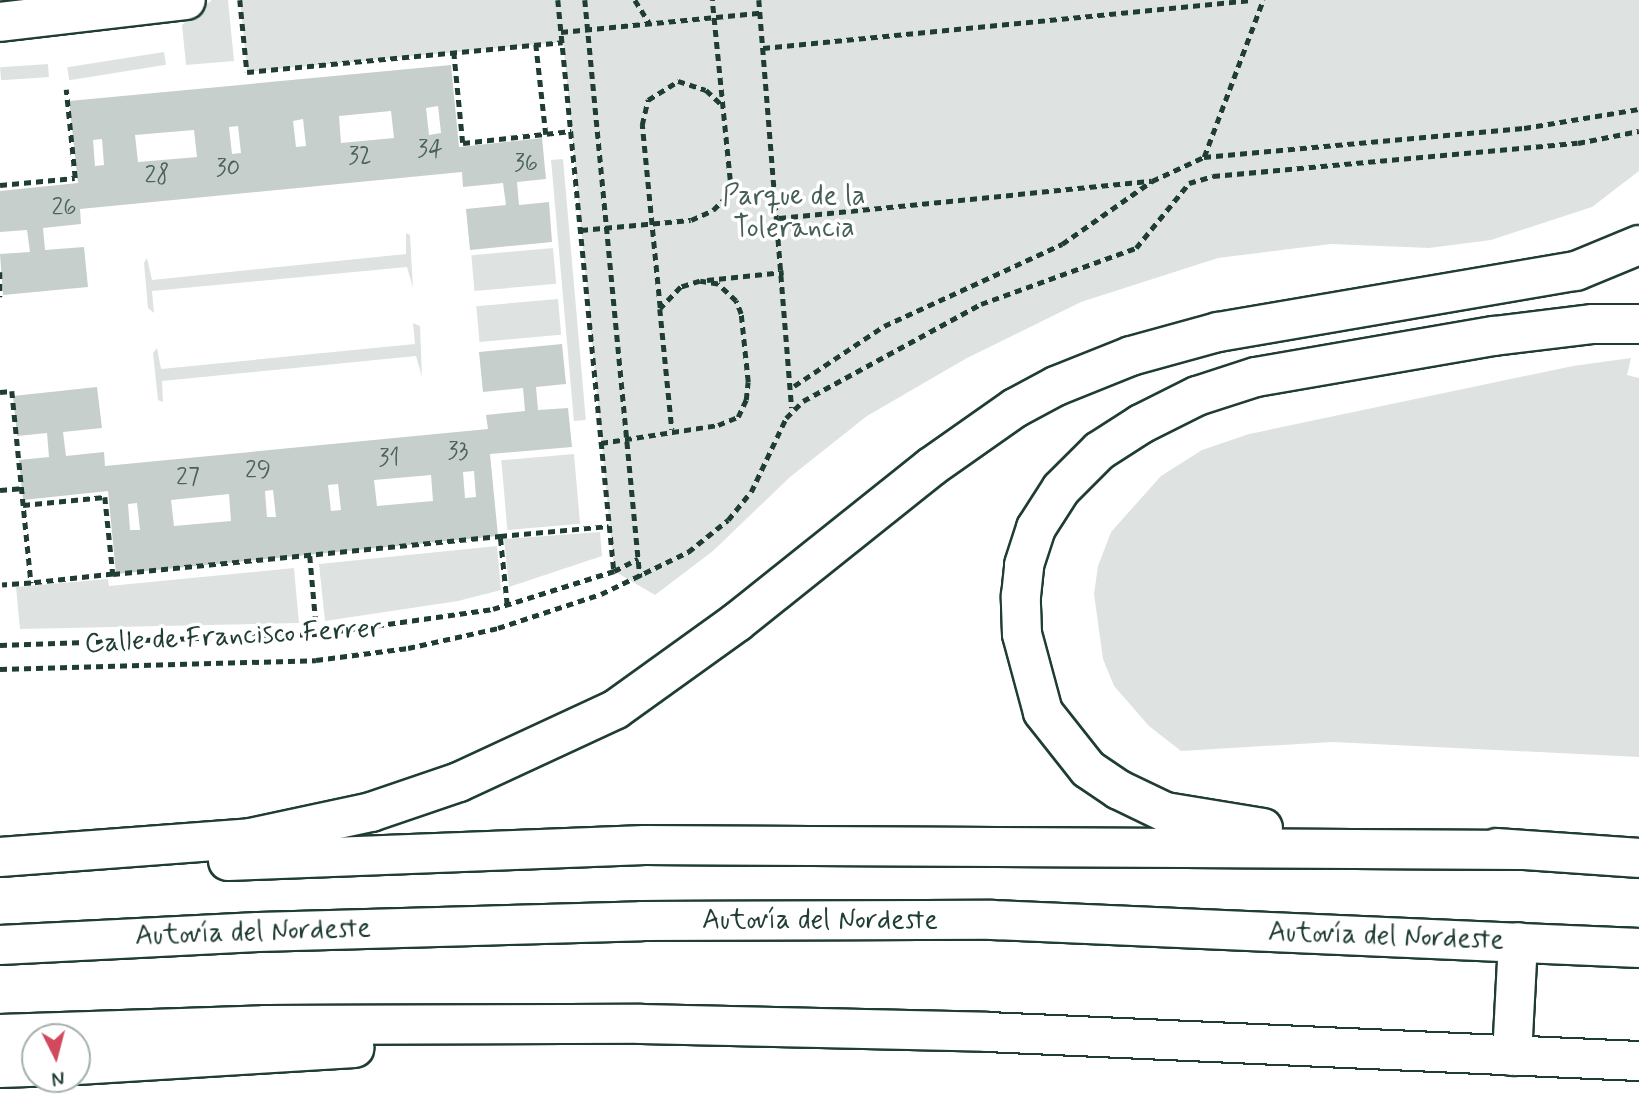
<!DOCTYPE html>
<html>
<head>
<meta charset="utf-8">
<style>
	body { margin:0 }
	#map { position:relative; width:1639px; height:1114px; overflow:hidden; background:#fff; font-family:Mynerve,sans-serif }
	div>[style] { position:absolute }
	.green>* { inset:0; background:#dee3e2; transform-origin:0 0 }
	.building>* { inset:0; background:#c7cfcc }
	.path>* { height:4.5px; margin-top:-2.25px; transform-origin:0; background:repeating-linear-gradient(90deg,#1f3d34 0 7px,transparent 0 12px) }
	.roads { filter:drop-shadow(2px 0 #1f3d34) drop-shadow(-2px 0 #1f3d34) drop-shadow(0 2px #1f3d34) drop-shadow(0 -2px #1f3d34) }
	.minor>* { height:38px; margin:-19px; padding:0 19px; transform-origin:19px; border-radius:19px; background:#fff }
	.highway>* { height:38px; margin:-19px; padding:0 19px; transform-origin:19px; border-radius:19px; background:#fff }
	span { translate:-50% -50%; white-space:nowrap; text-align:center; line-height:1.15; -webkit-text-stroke:7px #fff; paint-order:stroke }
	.number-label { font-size:24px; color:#49625a }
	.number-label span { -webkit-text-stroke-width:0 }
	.park-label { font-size:28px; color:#455e57 }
	.street-label { font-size:28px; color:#1f3d34 }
	.north { position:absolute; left:21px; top:1023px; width:70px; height:70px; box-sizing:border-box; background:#fff; border:2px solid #a5b1ae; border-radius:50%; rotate:174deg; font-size:19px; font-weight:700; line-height:28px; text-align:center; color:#1f3d34 }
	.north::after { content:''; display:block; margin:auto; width:24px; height:32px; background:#d1495b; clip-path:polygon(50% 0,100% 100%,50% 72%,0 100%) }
</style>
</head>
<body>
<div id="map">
	<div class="green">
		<i style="clip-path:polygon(212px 0,228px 0,234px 61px,186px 65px,182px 25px)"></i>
		<i style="clip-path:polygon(240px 0,1639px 0,1639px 171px,1592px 207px,1491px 240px,1429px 248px,1331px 244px,1218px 258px,1081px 302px,967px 358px,867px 416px,790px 477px,713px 551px,655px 595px,614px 571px,563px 42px,247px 72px)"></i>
		<i style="left:164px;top:52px;width:13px;height:98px;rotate:81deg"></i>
		<i style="left:48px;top:64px;width:13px;height:48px;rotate:86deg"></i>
		<i style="left:563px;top:159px;width:262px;height:12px;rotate:85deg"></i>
		<i style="clip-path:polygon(406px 233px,410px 235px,413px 288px,407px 267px,152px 291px,154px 313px,148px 308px,144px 263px,147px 258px,152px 280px,406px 254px)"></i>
		<i style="left:553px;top:248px;width:36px;height:82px;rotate:85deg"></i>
		<i style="left:558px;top:299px;width:36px;height:82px;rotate:85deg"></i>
		<i style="clip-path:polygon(413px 323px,420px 326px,422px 377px,416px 356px,162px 381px,163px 402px,158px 400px,153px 353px,157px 348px,161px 369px,415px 344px)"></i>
		<i style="clip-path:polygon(1631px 358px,1627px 375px,1639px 378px,1639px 757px,1333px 742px,1181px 751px,1149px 726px,1114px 686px,1103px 659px,1094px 594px,1098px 566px,1111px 532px,1161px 476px,1202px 450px,1249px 434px,1573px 366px)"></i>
		<i style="left:574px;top:454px;width:70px;height:73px;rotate:85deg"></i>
		<i style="clip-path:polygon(600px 532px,602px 556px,509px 587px,504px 539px)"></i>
		<i style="clip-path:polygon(497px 546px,501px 590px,458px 601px,325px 621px,319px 564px)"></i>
		<i style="clip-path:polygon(294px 568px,299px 623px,20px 629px,16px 587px,108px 579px,109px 586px)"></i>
	</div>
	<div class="building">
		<i style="clip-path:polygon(evenodd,451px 65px,459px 147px,542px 138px,546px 179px,517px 182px,519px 205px,549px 202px,552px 242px,470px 250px,466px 209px,506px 205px,503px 183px,463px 187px,462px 172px,80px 209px,81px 224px,43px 228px,45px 250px,84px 247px,88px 287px,3px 295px,0 254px,30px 252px,27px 230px,0 232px,0 191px,78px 183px,69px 101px,451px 65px,438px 106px,441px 133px,429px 135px,426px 108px,438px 106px,451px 65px,391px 111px,394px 138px,341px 143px,339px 116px,391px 111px,451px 65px,303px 119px,306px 146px,296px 147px,293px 121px,303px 119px,451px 65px,238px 126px,241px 153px,232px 154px,229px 127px,238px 126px,451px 65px,194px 130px,197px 157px,138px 162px,135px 135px,194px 130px,451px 65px,102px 139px,104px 165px,95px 166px,93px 140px,102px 139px)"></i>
		<i style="clip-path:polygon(evenodd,562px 344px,566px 384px,536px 387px,538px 410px,568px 408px,572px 447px,490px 454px,498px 536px,116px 574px,108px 491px,23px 500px,19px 460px,49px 457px,47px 433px,17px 436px,13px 396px,97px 387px,102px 428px,63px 432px,66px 456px,104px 452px,105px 466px,488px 429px,486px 415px,525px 411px,523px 388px,483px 392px,479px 352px,562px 344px,474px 471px,476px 497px,465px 498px,463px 472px,474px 471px,562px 344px,431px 475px,433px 501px,377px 506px,374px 480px,431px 475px,562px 344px,338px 484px,341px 510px,331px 511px,328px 485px,338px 484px,562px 344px,273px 490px,276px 517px,267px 517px,265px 491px,273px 490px,562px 344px,229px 494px,231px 521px,174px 526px,171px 500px,229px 494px,562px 344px,137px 503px,140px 530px,130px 530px,128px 504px,137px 503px)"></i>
	</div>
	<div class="path">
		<i style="left:240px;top:0;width:72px;rotate:84.4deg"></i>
		<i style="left:247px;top:72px;width:317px;rotate:-5.4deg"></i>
		<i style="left:558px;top:0;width:574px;rotate:84.4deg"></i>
		<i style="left:585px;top:0;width:580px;rotate:84.55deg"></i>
		<i style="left:635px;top:0;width:28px;rotate:58deg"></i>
		<i style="left:759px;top:0;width:409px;rotate:85.4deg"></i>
		<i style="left:561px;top:32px;width:200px;rotate:-5.5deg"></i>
		<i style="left:536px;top:44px;width:91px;rotate:83.7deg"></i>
		<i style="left:763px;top:48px;width:491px;rotate:-5.6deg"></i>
		<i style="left:454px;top:52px;width:91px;rotate:84.4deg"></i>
		<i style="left:463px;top:143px;width:109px;rotate:-6.3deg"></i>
		<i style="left:1204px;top:157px;width:168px;rotate:-69.4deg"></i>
		<i style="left:0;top:185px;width:75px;rotate:-5.3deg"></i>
		<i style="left:75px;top:178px;width:89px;rotate:-95.8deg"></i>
		<i style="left:779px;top:218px;width:374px;rotate:-5.7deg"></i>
		<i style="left:581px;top:230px;width:110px;rotate:-5.2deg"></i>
		<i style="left:691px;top:220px;width:24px;rotate:-24deg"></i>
		<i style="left:713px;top:210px;width:18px;rotate:-45deg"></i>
		<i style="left:726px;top:197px;width:17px;rotate:-77deg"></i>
		<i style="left:730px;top:180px;width:181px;rotate:-95.7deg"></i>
		<i style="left:0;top:272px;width:25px;rotate:90deg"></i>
		<i style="left:707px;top:280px;width:77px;rotate:-5.9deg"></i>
		<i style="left:660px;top:308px;width:184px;rotate:-95.6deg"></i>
		<i style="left:642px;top:125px;width:26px;rotate:-77deg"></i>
		<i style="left:648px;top:100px;width:36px;rotate:-32deg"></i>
		<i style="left:678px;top:81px;width:29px;rotate:18deg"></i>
		<i style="left:706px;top:90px;width:21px;rotate:43deg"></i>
		<i style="left:794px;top:386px;width:108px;rotate:-33.7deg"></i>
		<i style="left:884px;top:326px;width:196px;rotate:-24.7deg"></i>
		<i style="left:1062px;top:244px;width:110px;rotate:-35deg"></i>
		<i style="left:1152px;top:181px;width:57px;rotate:-24.8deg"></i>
		<i style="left:1204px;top:157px;width:321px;rotate:-5.2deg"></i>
		<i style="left:1524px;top:128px;width:117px;rotate:-9.4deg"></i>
		<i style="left:0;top:392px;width:12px;rotate:-5deg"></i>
		<i style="left:12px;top:391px;width:193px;rotate:84.3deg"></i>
		<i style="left:31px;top:583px;width:29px;rotate:176deg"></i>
		<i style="left:601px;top:443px;width:118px;rotate:-8.7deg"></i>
		<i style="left:718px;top:425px;width:22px;rotate:-22deg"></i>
		<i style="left:738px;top:417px;width:19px;rotate:-65deg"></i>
		<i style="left:746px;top:400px;width:18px;rotate:-84deg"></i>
		<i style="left:748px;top:382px;width:68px;rotate:-95.9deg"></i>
		<i style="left:741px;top:314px;width:14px;rotate:-111deg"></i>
		<i style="left:736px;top:301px;width:25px;rotate:-137deg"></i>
		<i style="left:718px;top:284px;width:18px;rotate:-171deg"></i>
		<i style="left:700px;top:281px;width:20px;rotate:162deg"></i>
		<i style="left:681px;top:287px;width:30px;rotate:134deg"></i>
		<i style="left:660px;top:309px;width:121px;rotate:84.3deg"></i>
		<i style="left:0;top:490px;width:21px;rotate:-5deg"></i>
		<i style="left:23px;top:505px;width:82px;rotate:-5.6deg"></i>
		<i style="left:105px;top:497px;width:77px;rotate:84.1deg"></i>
		<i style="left:113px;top:574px;width:82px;rotate:173.7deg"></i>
		<i style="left:310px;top:556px;width:78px;rotate:84.9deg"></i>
		<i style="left:113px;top:574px;width:389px;rotate:-5.6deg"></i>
		<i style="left:507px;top:605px;width:69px;rotate:-95.8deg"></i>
		<i style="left:500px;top:536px;width:109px;rotate:-5.2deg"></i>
		<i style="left:0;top:645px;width:317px;rotate:-2deg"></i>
		<i style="left:317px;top:634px;width:178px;rotate:-8.1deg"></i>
		<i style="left:493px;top:609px;width:127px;rotate:-17.4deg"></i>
		<i style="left:614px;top:571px;width:27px;rotate:-27deg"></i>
		<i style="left:0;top:669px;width:316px;rotate:-1.6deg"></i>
		<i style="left:316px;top:660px;width:93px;rotate:-7.4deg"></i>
		<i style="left:408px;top:648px;width:92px;rotate:-12.5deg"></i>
		<i style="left:498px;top:628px;width:108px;rotate:-18.3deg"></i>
		<i style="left:601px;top:594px;width:97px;rotate:-25.8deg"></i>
		<i style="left:688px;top:552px;width:51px;rotate:-38.7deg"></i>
		<i style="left:728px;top:520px;width:36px;rotate:-51deg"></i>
		<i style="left:751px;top:492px;width:82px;rotate:-64.7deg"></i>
		<i style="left:786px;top:418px;width:24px;rotate:-45deg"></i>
		<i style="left:803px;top:401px;width:203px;rotate:-28.6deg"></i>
		<i style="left:981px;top:304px;width:165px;rotate:-19.9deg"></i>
		<i style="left:1136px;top:248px;width:84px;rotate:-50.8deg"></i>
		<i style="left:1189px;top:183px;width:25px;rotate:-16deg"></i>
		<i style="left:1213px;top:176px;width:366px;rotate:-5.2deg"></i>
		<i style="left:1578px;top:143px;width:62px;rotate:-11.1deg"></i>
	</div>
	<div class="roads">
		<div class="minor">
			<i style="left:0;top:22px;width:187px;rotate:-6.7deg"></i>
			<i style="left:1512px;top:1056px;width:114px;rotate:-87deg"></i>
		</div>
		<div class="highway">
			<i style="left:1263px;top:828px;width:99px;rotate:-170.7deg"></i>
			<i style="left:1165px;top:812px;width:51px;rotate:-154.4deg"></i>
			<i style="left:1119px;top:790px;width:37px;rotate:-146deg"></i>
			<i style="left:1088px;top:769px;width:73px;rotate:-128.3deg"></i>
			<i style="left:1043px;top:712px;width:81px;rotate:-105.1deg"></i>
			<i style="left:1022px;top:634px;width:38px;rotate:-92deg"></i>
			<i style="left:1021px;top:596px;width:31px;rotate:-84deg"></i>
			<i style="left:1024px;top:565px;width:39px;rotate:-72deg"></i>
			<i style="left:1036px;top:528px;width:46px;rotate:-57.3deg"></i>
			<i style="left:1061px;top:489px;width:54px;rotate:-45deg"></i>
			<i style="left:1099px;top:451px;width:50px;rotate:-32.7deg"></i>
			<i style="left:1141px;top:424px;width:63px;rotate:-26.6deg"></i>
			<i style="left:1197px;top:396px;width:62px;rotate:-17.9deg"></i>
			<i style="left:1256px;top:377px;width:242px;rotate:-9.8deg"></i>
			<i style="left:1494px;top:336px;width:100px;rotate:-6.9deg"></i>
			<i style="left:1593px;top:324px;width:46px"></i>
			<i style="left:1497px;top:848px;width:142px;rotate:4deg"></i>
			<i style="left:0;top:857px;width:251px;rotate:-4.3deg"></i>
			<i style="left:250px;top:838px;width:124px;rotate:-12.1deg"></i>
			<i style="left:371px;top:812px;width:93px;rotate:-18.8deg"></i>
			<i style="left:459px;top:782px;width:173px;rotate:-24.9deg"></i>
			<i style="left:616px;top:709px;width:149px;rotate:-35.7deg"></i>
			<i style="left:737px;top:622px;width:248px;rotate:-38.6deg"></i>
			<i style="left:931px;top:467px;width:103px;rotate:-35.1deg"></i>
			<i style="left:1015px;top:408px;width:47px;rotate:-28.2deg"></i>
			<i style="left:1056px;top:386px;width:81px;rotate:-21.8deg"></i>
			<i style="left:1131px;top:356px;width:90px;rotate:-15.4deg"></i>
			<i style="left:1218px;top:332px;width:363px;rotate:-9.7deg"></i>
			<i style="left:1576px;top:271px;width:68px;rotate:-22.4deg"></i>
			<i style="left:228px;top:861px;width:417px;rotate:-2.2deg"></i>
			<i style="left:645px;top:845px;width:876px;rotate:0.33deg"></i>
			<i style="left:0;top:945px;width:258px;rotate:-2.9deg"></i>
			<i style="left:258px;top:932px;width:384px;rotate:-1.6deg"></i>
			<i style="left:642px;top:921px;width:350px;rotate:-0.2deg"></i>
			<i style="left:992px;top:920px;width:648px;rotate:2.48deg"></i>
			<i style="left:0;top:1034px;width:265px;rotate:-1.9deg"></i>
			<i style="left:265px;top:1025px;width:376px;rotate:-0.2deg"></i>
			<i style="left:641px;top:1024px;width:346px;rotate:1.3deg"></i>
			<i style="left:987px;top:1032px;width:653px;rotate:2.55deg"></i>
			<i style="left:77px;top:1065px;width:278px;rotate:-3.5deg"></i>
			<i style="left:0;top:1068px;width:35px;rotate:-2deg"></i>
		</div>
	</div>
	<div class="number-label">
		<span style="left:430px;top:150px">34</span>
		<span style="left:360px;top:157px">32</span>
		<span style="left:526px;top:164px">36</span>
		<span style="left:228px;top:169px">30</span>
		<span style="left:157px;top:176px">28</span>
		<span style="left:64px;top:208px">26</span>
		<span style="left:458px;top:452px">33</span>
		<span style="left:389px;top:459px">31</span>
		<span style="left:258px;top:471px">29</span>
		<span style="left:188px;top:478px">27</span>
	</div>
	<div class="park-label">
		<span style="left:794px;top:213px">Parque de la<br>Tolerancia</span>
	</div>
	<div class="street-label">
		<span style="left:233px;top:637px;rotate:-3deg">Calle de Francisco Ferrer</span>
		<span style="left:820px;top:921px">Autovía del Nordeste</span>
		<span style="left:253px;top:933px;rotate:-2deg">Autovía del Nordeste</span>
		<span style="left:1386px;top:937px;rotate:2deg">Autovía del Nordeste</span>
	</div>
	<div class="north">N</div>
</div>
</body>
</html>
